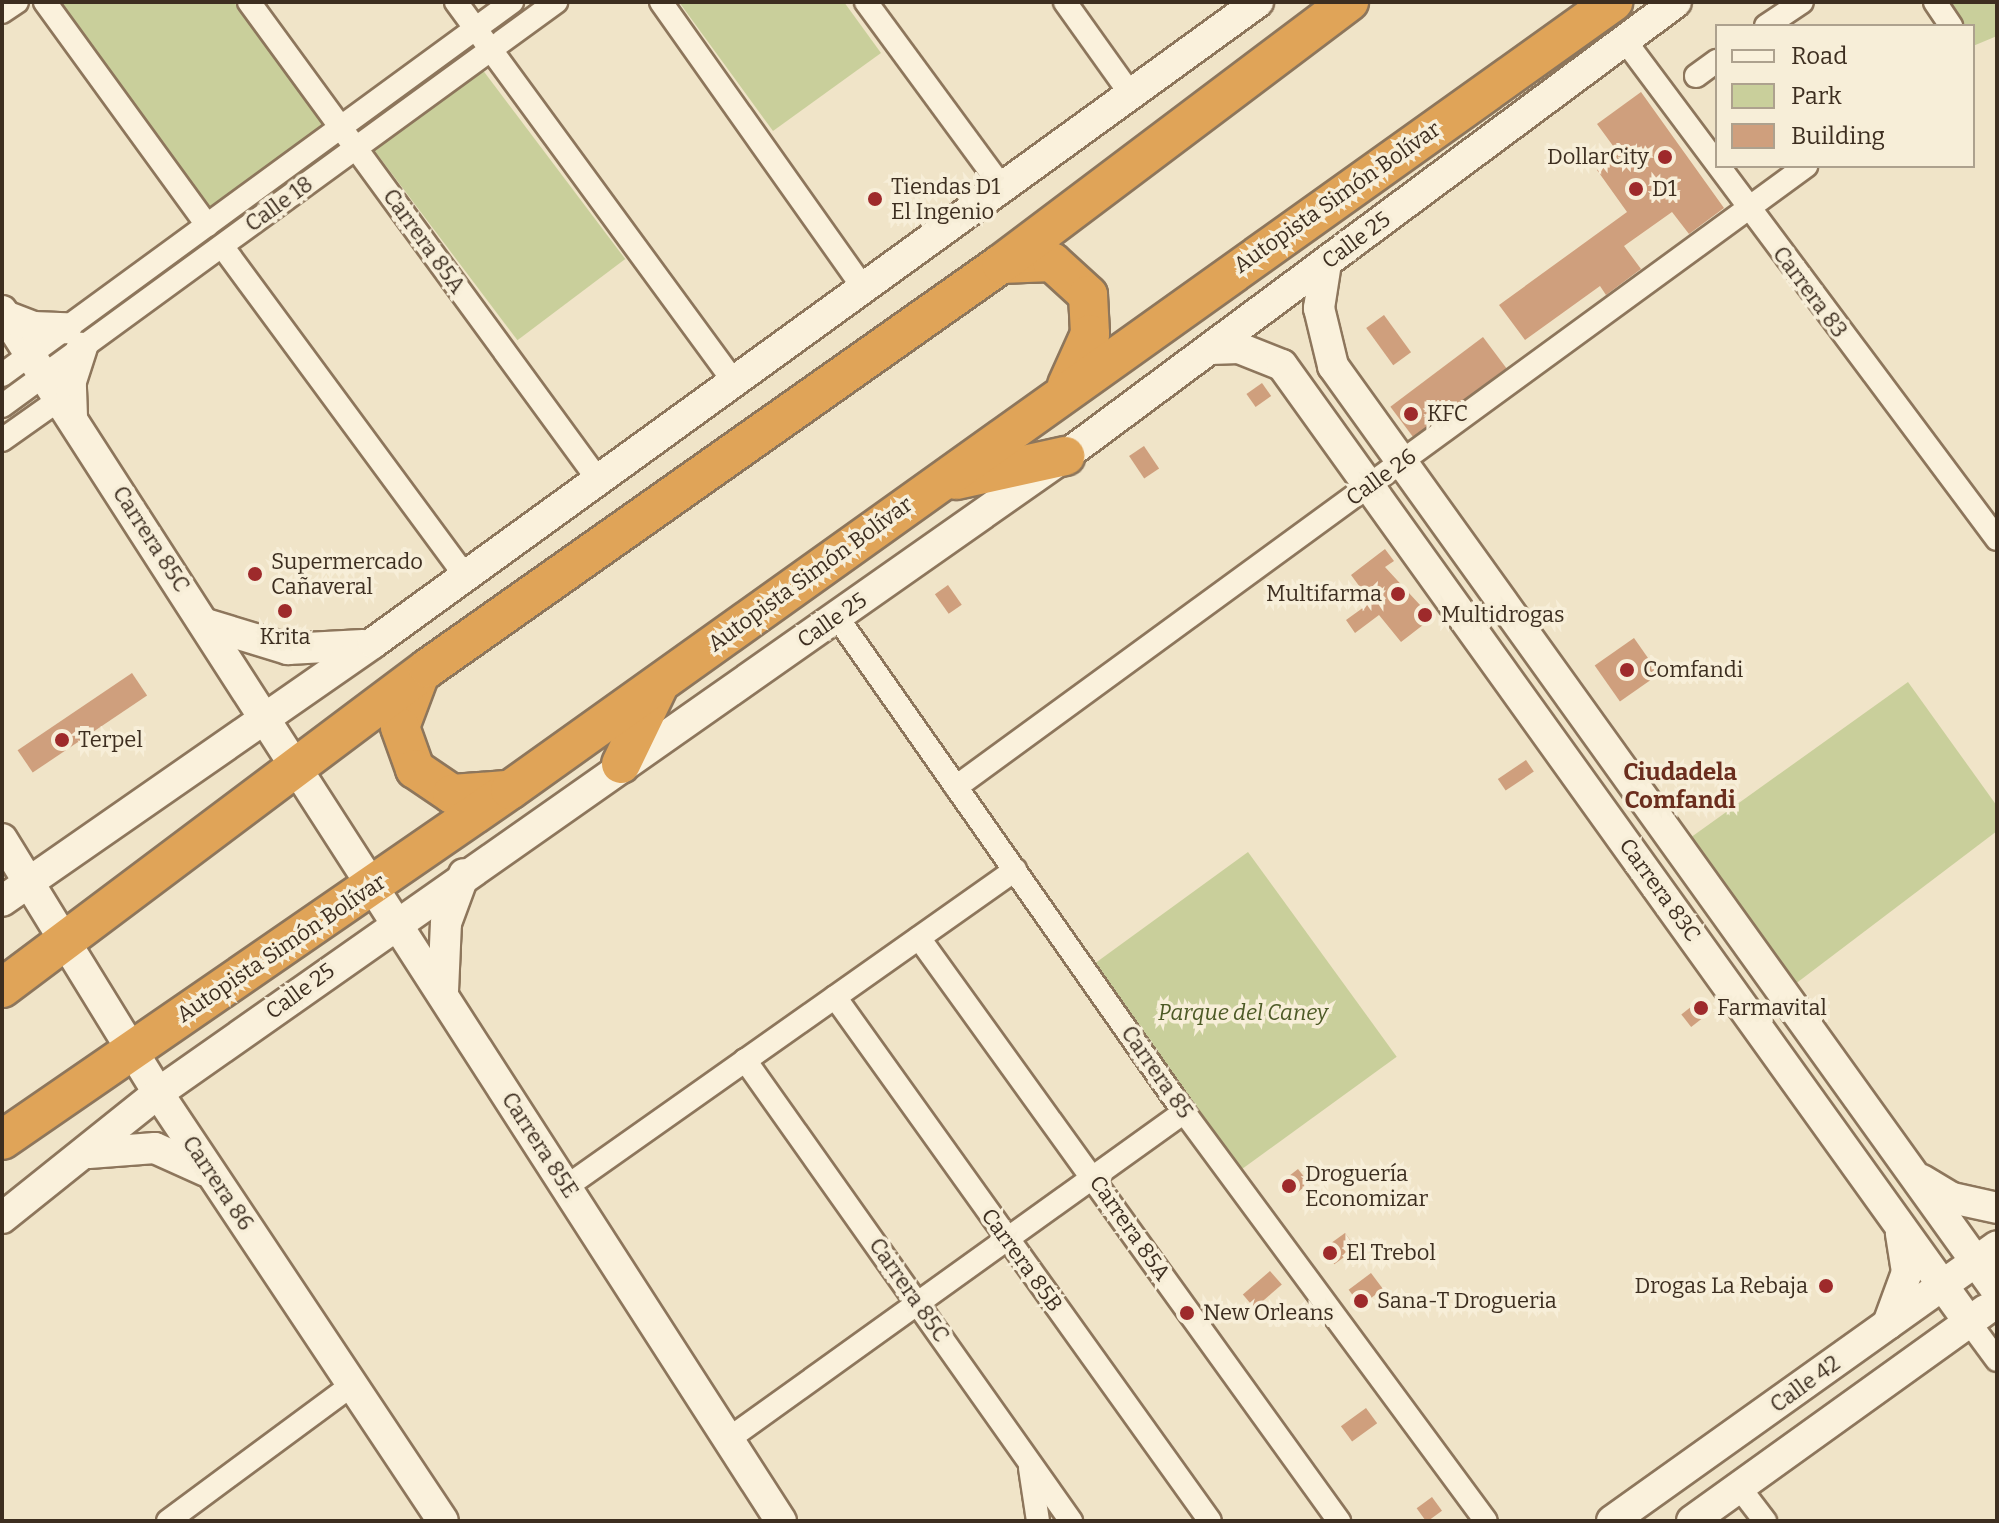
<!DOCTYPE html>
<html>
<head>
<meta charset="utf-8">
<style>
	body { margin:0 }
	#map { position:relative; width:1999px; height:1523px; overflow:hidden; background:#f0e4c8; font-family:Bitter,serif }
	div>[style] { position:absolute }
	.green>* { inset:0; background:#c9cf9b; transform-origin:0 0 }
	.building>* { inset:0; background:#cf9f7d; transform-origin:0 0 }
	.roads { filter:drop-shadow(2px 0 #8d765c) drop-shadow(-2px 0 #8d765c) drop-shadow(0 2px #8d765c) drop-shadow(0 -2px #8d765c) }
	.street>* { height:22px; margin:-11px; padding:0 11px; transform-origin:11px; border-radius:11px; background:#faf1dc }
	.secondary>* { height:30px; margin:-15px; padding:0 15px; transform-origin:15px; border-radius:15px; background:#faf1dc }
	.highway>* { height:38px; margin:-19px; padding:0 19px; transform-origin:19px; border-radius:19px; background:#e0a458 }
	.dots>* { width:22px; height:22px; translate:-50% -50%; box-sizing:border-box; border:4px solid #f7eed8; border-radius:50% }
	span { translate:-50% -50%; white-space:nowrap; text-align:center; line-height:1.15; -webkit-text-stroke:7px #f7eed8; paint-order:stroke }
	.poi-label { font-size:22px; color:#3d2e20 }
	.right { translate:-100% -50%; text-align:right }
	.left { translate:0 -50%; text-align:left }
	.street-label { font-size:22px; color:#3d2e20 }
	.park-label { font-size:22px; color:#4d5a26; font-style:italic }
	.neighbourhood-label { font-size:24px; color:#6b2e1e; font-weight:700 }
	.frame { position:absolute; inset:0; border:4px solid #3d2e20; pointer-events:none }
	.legend { position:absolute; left:1715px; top:24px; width:260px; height:144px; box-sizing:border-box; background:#f7eed8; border:2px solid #ada18e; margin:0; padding:10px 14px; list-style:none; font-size:24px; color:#3d2e20 }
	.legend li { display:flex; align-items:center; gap:16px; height:40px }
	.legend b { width:40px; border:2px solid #ada18e }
</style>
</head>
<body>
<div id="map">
	<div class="green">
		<i style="clip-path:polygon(57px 2px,234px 2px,325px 124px,206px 212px)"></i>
		<i style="clip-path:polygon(679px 2px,844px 2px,881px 53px,773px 131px)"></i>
		<i style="clip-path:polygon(1939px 2px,1997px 2px,1997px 36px,1973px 46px,1973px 26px,1957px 26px)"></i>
		<i style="left:479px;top:65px;width:243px;height:135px;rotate:53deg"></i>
		<i style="clip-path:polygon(1908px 682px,1997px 806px,1997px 831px,1782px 994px,1676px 848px)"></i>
		<i style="left:1248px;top:852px;width:253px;height:198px;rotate:54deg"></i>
	</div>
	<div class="building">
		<i style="clip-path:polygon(1641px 92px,1724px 208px,1689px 234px,1672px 212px,1624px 246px,1641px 269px,1606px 295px,1600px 286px,1525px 340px,1499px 305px,1627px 212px,1597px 170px,1619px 154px,1597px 124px)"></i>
		<i style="left:1384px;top:315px;width:46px;height:22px;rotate:54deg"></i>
		<i style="left:1483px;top:337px;width:39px;height:116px;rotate:53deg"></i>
		<i style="left:1262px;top:383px;width:16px;height:19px;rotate:55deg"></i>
		<i style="left:1144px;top:446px;width:27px;height:18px;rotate:56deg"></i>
		<i style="clip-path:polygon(1385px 549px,1394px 561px,1385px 567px,1432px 618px,1401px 642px,1379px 615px,1355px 633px,1346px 620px,1371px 602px,1351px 575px)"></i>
		<i style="left:948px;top:585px;width:24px;height:16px;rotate:55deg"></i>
		<i style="left:1634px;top:638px;width:44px;height:48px;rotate:55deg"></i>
		<i style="left:132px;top:673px;width:27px;height:138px;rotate:56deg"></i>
		<i style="left:1526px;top:760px;width:14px;height:34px;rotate:56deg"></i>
		<i style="left:1701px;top:999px;width:16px;height:25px;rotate:52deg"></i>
		<i style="left:1298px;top:1169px;width:18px;height:22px;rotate:52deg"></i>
		<i style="left:1345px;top:1233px;width:19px;height:27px;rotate:54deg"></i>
		<i style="left:1270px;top:1271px;width:18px;height:36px;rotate:49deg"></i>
		<i style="left:1371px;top:1273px;width:20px;height:28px;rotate:53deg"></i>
		<i style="left:1366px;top:1408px;width:19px;height:31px;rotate:54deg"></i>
		<i style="left:1432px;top:1497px;width:17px;height:19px;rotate:54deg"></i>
	</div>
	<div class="roads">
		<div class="street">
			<i style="left:45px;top:2px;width:276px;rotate:54deg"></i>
			<i style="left:249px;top:2px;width:593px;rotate:53.84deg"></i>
			<i style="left:456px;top:2px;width:471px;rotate:53.8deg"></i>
			<i style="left:661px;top:2px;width:352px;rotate:54.7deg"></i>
			<i style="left:866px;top:2px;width:228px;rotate:53.7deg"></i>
			<i style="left:1065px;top:2px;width:115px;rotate:54.5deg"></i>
			<i style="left:1935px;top:2px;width:29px;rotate:56deg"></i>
			<i style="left:2px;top:12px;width:18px;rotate:-34deg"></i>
			<i style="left:1766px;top:26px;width:43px;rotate:-33.7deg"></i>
			<i style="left:1626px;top:42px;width:620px;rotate:53.26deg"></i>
			<i style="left:1696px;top:76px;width:26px;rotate:-36deg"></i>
			<i style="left:222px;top:246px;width:410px;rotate:53.6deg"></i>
			<i style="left:2px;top:375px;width:632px;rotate:-36.18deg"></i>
			<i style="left:2px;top:406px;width:686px;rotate:-36.1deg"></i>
			<i style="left:2px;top:440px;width:71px;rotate:-35.3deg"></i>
			<i style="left:837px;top:617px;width:605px;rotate:54.97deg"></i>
			<i style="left:1184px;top:1112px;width:508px;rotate:53.56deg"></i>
			<i style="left:956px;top:787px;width:1053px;rotate:-36.15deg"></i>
			<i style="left:919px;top:938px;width:719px;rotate:54.23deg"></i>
			<i style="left:835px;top:997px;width:644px;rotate:54.41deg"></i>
			<i style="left:745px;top:1060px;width:565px;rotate:54.73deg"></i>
			<i style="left:566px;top:1187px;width:550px;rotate:-35.22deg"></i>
			<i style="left:1969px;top:1322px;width:47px;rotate:53.6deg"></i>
			<i style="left:730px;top:1438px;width:559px;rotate:-35.68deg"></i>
			<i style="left:1030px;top:1468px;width:54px;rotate:81.4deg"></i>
			<i style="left:1739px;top:1487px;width:43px;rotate:52.6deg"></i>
			<i style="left:168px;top:1521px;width:229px;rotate:-36.5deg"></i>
		</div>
		<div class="secondary">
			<i style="left:1326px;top:263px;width:46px;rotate:98.8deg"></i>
			<i style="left:1319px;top:308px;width:60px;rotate:76.4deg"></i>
			<i style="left:1333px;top:366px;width:1139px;rotate:54.33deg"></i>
			<i style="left:2px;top:311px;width:1439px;rotate:57.23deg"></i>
			<i style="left:5px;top:316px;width:30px;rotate:21deg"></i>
			<i style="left:33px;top:327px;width:33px;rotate:2deg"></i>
			<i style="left:1210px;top:349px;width:29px;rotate:-2deg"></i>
			<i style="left:1239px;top:348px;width:46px;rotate:21.6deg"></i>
			<i style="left:1282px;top:365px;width:1178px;rotate:54.33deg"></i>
			<i style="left:72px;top:417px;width:36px;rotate:-92deg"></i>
			<i style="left:71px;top:381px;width:35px;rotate:-72deg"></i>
			<i style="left:206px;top:624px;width:86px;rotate:17deg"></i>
			<i style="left:288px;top:649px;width:75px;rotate:-3.1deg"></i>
			<i style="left:2px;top:839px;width:298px;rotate:58.4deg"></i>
			<i style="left:158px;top:1093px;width:514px;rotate:56.34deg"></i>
			<i style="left:2px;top:901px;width:452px;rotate:-34.8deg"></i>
			<i style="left:373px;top:643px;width:1093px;rotate:-35.92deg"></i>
			<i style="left:443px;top:991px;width:68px;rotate:-87.5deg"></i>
			<i style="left:446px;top:923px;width:52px;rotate:-69.8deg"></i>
			<i style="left:89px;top:1153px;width:66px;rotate:-4.3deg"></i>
			<i style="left:155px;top:1148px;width:56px;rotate:24.3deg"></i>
			<i style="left:1922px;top:1180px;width:35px;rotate:31deg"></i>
			<i style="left:1952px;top:1198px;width:46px;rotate:12.5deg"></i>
			<i style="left:2px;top:1218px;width:200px;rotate:-38.7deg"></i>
			<i style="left:158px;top:1093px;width:1108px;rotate:-35.08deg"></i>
			<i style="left:1065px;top:456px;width:761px;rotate:-36.61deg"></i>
			<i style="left:1888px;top:1324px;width:55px;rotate:-69.9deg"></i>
			<i style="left:1907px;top:1272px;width:39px;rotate:-99deg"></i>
			<i style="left:1612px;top:1521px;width:473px;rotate:-35.5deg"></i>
			<i style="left:1692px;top:1521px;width:362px;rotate:-35.7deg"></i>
		</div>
		<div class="highway">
			<i style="left:1001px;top:264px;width:51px;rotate:-2.2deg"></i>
			<i style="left:1052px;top:262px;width:49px;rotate:42.5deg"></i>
			<i style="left:1088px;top:295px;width:39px;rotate:87deg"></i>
			<i style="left:1090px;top:334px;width:56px;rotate:114.3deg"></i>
			<i style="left:956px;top:480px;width:112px;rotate:-12.4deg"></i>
			<i style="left:418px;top:679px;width:51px;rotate:110.6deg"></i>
			<i style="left:400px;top:727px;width:45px;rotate:70.3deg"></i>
			<i style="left:415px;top:769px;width:45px;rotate:34deg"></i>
			<i style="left:452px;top:794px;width:54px;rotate:-4.2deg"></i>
			<i style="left:621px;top:764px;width:85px;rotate:-64.3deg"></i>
			<i style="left:2px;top:988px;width:533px;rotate:-36.91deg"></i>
			<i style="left:428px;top:668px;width:701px;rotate:-35.19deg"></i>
			<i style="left:1001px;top:264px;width:436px;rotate:-37deg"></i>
			<i style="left:2px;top:1140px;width:617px;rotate:-34.57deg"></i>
			<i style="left:510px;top:790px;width:1356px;rotate:-35.54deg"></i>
		</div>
	</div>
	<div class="dots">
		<i style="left:1665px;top:157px;background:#9e2a2b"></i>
		<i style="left:1636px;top:189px;background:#9e2a2b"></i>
		<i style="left:875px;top:199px;background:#9e2a2b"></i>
		<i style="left:1411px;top:414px;background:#9e2a2b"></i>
		<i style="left:255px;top:574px;background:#9e2a2b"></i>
		<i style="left:1398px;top:594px;background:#9e2a2b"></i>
		<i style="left:285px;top:611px;background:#9e2a2b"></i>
		<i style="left:1425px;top:615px;background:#9e2a2b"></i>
		<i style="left:1627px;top:670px;background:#9e2a2b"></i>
		<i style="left:62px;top:740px;background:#9e2a2b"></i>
		<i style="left:1701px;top:1008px;background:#9e2a2b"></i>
		<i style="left:1289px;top:1186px;background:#9e2a2b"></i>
		<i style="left:1330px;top:1253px;background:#9e2a2b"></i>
		<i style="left:1826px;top:1286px;background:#9e2a2b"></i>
		<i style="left:1361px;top:1301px;background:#9e2a2b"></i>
		<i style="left:1187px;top:1313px;background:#9e2a2b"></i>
	</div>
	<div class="poi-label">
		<span class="right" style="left:1649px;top:157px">DollarCity</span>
		<span class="left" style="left:891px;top:199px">Tiendas D1<br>El Ingenio</span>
		<span class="left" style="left:1652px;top:189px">D1</span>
		<span class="left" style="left:1427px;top:414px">KFC</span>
		<span class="left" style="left:271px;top:574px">Supermercado<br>Cañaveral</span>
		<span class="right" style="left:1382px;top:594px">Multifarma</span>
		<span class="left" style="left:1441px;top:615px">Multidrogas</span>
		<span style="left:285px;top:637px">Krita</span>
		<span class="left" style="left:1643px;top:670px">Comfandi</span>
		<span class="left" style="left:78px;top:740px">Terpel</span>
		<span class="left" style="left:1717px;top:1008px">Farmavital</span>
		<span class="left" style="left:1305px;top:1186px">Droguería<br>Economizar</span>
		<span class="left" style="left:1346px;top:1253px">El Trebol</span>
		<span class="right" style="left:1808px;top:1286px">Drogas La Rebaja</span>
		<span class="left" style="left:1377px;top:1301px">Sana-T Drogueria</span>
		<span class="left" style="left:1203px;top:1313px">New Orleans</span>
	</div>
	<div class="street-label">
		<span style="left:1337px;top:197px;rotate:-35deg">Autopista Simón Bolívar</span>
		<span style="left:279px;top:204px;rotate:-36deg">Calle 18</span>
		<span style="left:1356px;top:240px;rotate:-37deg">Calle 25</span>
		<span style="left:424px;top:241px;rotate:54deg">Carrera 85A</span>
		<span style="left:1810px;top:292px;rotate:53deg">Carrera 83</span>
		<span style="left:1381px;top:477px;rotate:-36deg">Calle 26</span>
		<span style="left:151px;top:539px;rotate:57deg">Carrera 85C</span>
		<span style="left:810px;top:574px;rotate:-36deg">Autopista Simón Bolívar</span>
		<span style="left:832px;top:620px;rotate:-35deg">Calle 25</span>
		<span style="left:1660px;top:890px;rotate:54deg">Carrera 83C</span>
		<span style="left:281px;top:948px;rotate:-34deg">Autopista Simón Bolívar</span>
		<span style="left:300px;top:991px;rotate:-36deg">Calle 25</span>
		<span style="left:1157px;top:1072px;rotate:55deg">Carrera 85</span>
		<span style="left:540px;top:1145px;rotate:57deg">Carrera 85E</span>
		<span style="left:218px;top:1183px;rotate:56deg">Carrera 86</span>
		<span style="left:1130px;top:1228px;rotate:55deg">Carrera 85A</span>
		<span style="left:1022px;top:1260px;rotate:54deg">Carrera 85B</span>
		<span style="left:909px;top:1290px;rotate:55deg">Carrera 85C</span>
		<span style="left:1805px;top:1384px;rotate:-36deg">Calle 42</span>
	</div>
	<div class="park-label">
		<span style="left:1243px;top:1013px">Parque del Caney</span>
	</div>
	<div class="neighbourhood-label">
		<span style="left:1680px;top:787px">Ciudadela<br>Comfandi</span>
	</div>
	<div class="frame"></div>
	<ul class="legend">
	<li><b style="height:10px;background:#faf1dc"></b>Road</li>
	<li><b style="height:22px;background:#c9cf9b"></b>Park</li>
	<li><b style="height:22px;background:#cf9f7d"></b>Building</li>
	</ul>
</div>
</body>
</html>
